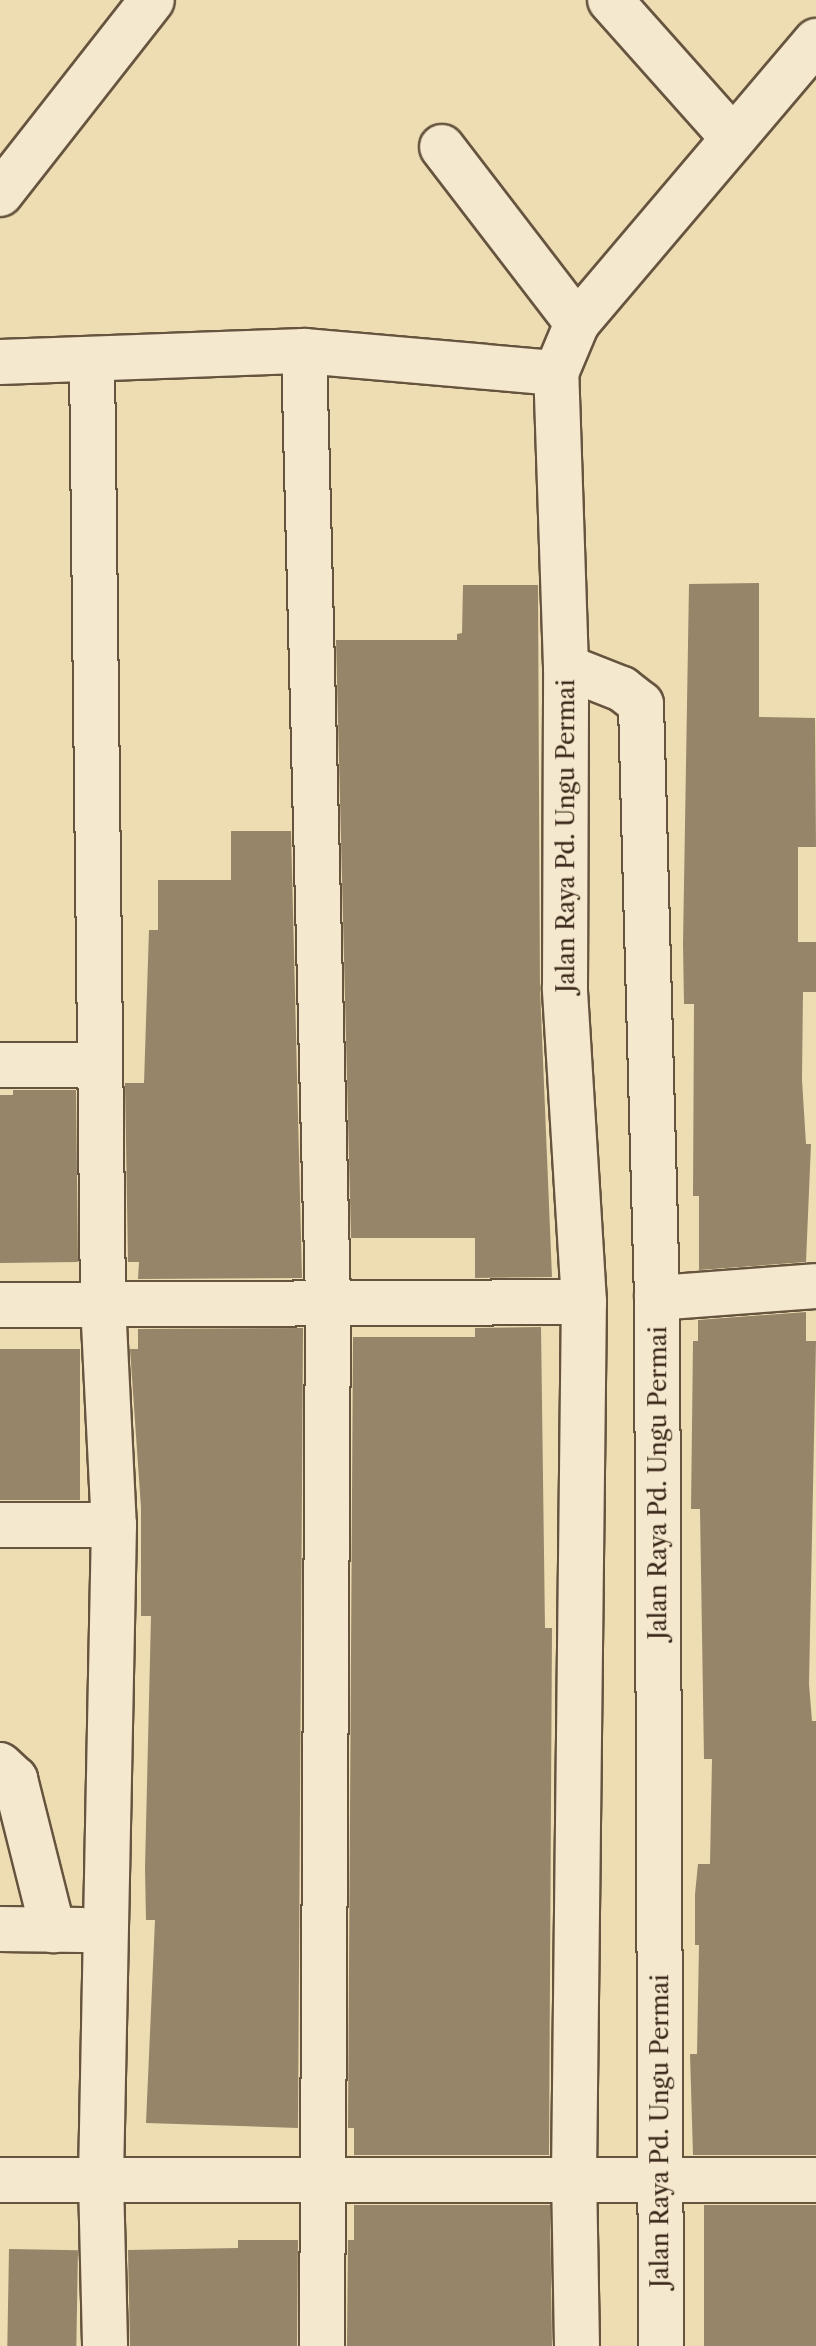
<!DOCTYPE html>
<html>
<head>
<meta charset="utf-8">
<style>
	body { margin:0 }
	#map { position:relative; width:816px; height:2346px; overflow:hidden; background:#eedcb3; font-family:"Libre Caslon Text",serif }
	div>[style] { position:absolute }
	.building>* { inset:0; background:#978569; transform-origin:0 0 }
	.roads { filter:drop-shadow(2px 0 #66543f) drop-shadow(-2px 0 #66543f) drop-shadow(0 2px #66543f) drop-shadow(0 -2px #66543f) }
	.street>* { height:44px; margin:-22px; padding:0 22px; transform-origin:22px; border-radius:22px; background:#f4e8ce }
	span { translate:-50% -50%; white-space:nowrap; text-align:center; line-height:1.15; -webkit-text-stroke:8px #f4e8ce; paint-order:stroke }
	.street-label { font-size:24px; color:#392618 }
</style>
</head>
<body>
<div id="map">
	<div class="building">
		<i style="clip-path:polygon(759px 583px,759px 717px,815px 718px,816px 847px,798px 847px,798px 942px,816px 942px,816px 992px,803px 992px,802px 1080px,806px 1144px,811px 1144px,806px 1262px,699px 1270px,699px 1196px,693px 1196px,694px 1004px,684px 1004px,683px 944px,689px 584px)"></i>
		<i style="clip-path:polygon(463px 585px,538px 585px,540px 988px,552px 1277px,475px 1278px,475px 1238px,351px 1238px,336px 640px,457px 640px,457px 634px,462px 633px)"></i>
		<i style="clip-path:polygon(231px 831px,291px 831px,302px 1278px,138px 1279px,139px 1262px,128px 1262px,125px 1083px,144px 1083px,149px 930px,158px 930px,158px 880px,231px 880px)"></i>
		<i style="clip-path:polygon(13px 1090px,76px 1090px,78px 1262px,0 1263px,0 1095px,13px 1095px)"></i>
		<i style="clip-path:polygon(806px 1312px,806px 1341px,816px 1341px,809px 1684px,812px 1721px,816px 1721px,816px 2155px,693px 2155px,690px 2054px,697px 2054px,699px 1945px,695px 1945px,695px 1894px,698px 1864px,710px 1864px,712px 1759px,704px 1759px,700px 1509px,691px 1509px,693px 1341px,698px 1341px,698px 1320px)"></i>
		<i style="clip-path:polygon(541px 1327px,545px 1628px,552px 1628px,549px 2155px,354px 2155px,354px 2128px,348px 2128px,353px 1337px,475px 1337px,475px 1328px)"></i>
		<i style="clip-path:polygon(303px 1328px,298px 2128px,146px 2123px,155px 1920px,146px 1920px,145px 1868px,151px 1616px,141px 1616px,141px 1508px,130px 1349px,138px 1349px,138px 1329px)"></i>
		<i style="left:0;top:1349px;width:80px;height:151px"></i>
		<i style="clip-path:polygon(354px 2205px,550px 2205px,552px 2346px,347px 2346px,348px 2240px,354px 2240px)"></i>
		<i style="left:704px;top:2205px;width:112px;height:141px"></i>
		<i style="clip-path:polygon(238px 2240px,298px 2240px,297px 2346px,130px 2346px,128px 2250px,238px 2248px)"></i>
		<i style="left:9px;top:2249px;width:69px;height:97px;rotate:1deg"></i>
	</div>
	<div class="roads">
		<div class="street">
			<i style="left:610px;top:0;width:182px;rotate:48.3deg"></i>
			<i style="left:442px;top:147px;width:222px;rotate:52.5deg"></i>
			<i style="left:0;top:194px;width:246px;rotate:-51.9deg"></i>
			<i style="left:304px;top:351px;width:951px;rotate:88.55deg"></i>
			<i style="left:328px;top:1302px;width:1044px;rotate:90.33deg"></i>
			<i style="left:92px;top:360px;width:943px;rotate:89.33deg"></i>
			<i style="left:103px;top:1303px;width:222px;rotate:87.2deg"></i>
			<i style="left:114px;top:1525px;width:655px;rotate:91.14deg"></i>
			<i style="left:101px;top:2180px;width:166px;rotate:88.6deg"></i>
			<i style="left:0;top:362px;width:304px;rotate:-2.1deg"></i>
			<i style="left:304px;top:351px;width:253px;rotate:5deg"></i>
			<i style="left:566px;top:667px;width:60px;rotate:21.4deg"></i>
			<i style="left:622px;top:689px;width:24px;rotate:38deg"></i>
			<i style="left:641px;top:704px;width:594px;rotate:88.46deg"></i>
			<i style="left:657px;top:1298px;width:1048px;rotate:89.78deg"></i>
			<i style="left:0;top:1065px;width:100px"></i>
			<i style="left:657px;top:1298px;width:159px;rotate:-4.3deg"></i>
			<i style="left:0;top:1305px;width:584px;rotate:-0.29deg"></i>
			<i style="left:0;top:1525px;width:114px"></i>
			<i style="left:0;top:1765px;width:21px;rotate:43deg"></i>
			<i style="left:15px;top:1779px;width:156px;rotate:75.9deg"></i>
			<i style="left:0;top:1929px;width:82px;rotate:0.7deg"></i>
			<i style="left:0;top:2180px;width:816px"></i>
			<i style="left:577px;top:2346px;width:169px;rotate:-91deg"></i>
			<i style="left:574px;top:2177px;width:875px;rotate:-89.35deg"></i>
			<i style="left:584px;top:1302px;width:315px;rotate:-93.5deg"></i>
			<i style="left:565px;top:988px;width:321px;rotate:-89.8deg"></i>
			<i style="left:566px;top:667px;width:294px;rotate:-91.9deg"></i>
			<i style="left:556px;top:373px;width:54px;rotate:-67.2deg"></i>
			<i style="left:577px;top:323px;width:370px;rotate:-49.7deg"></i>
		</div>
	</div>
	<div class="street-label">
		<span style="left:566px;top:836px;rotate:-90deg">Jalan Raya Pd. Ungu Permai</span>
		<span style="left:658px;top:1483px;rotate:-90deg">Jalan Raya Pd. Ungu Permai</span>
		<span style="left:660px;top:2131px;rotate:-90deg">Jalan Raya Pd. Ungu Permai</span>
	</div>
</div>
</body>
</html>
